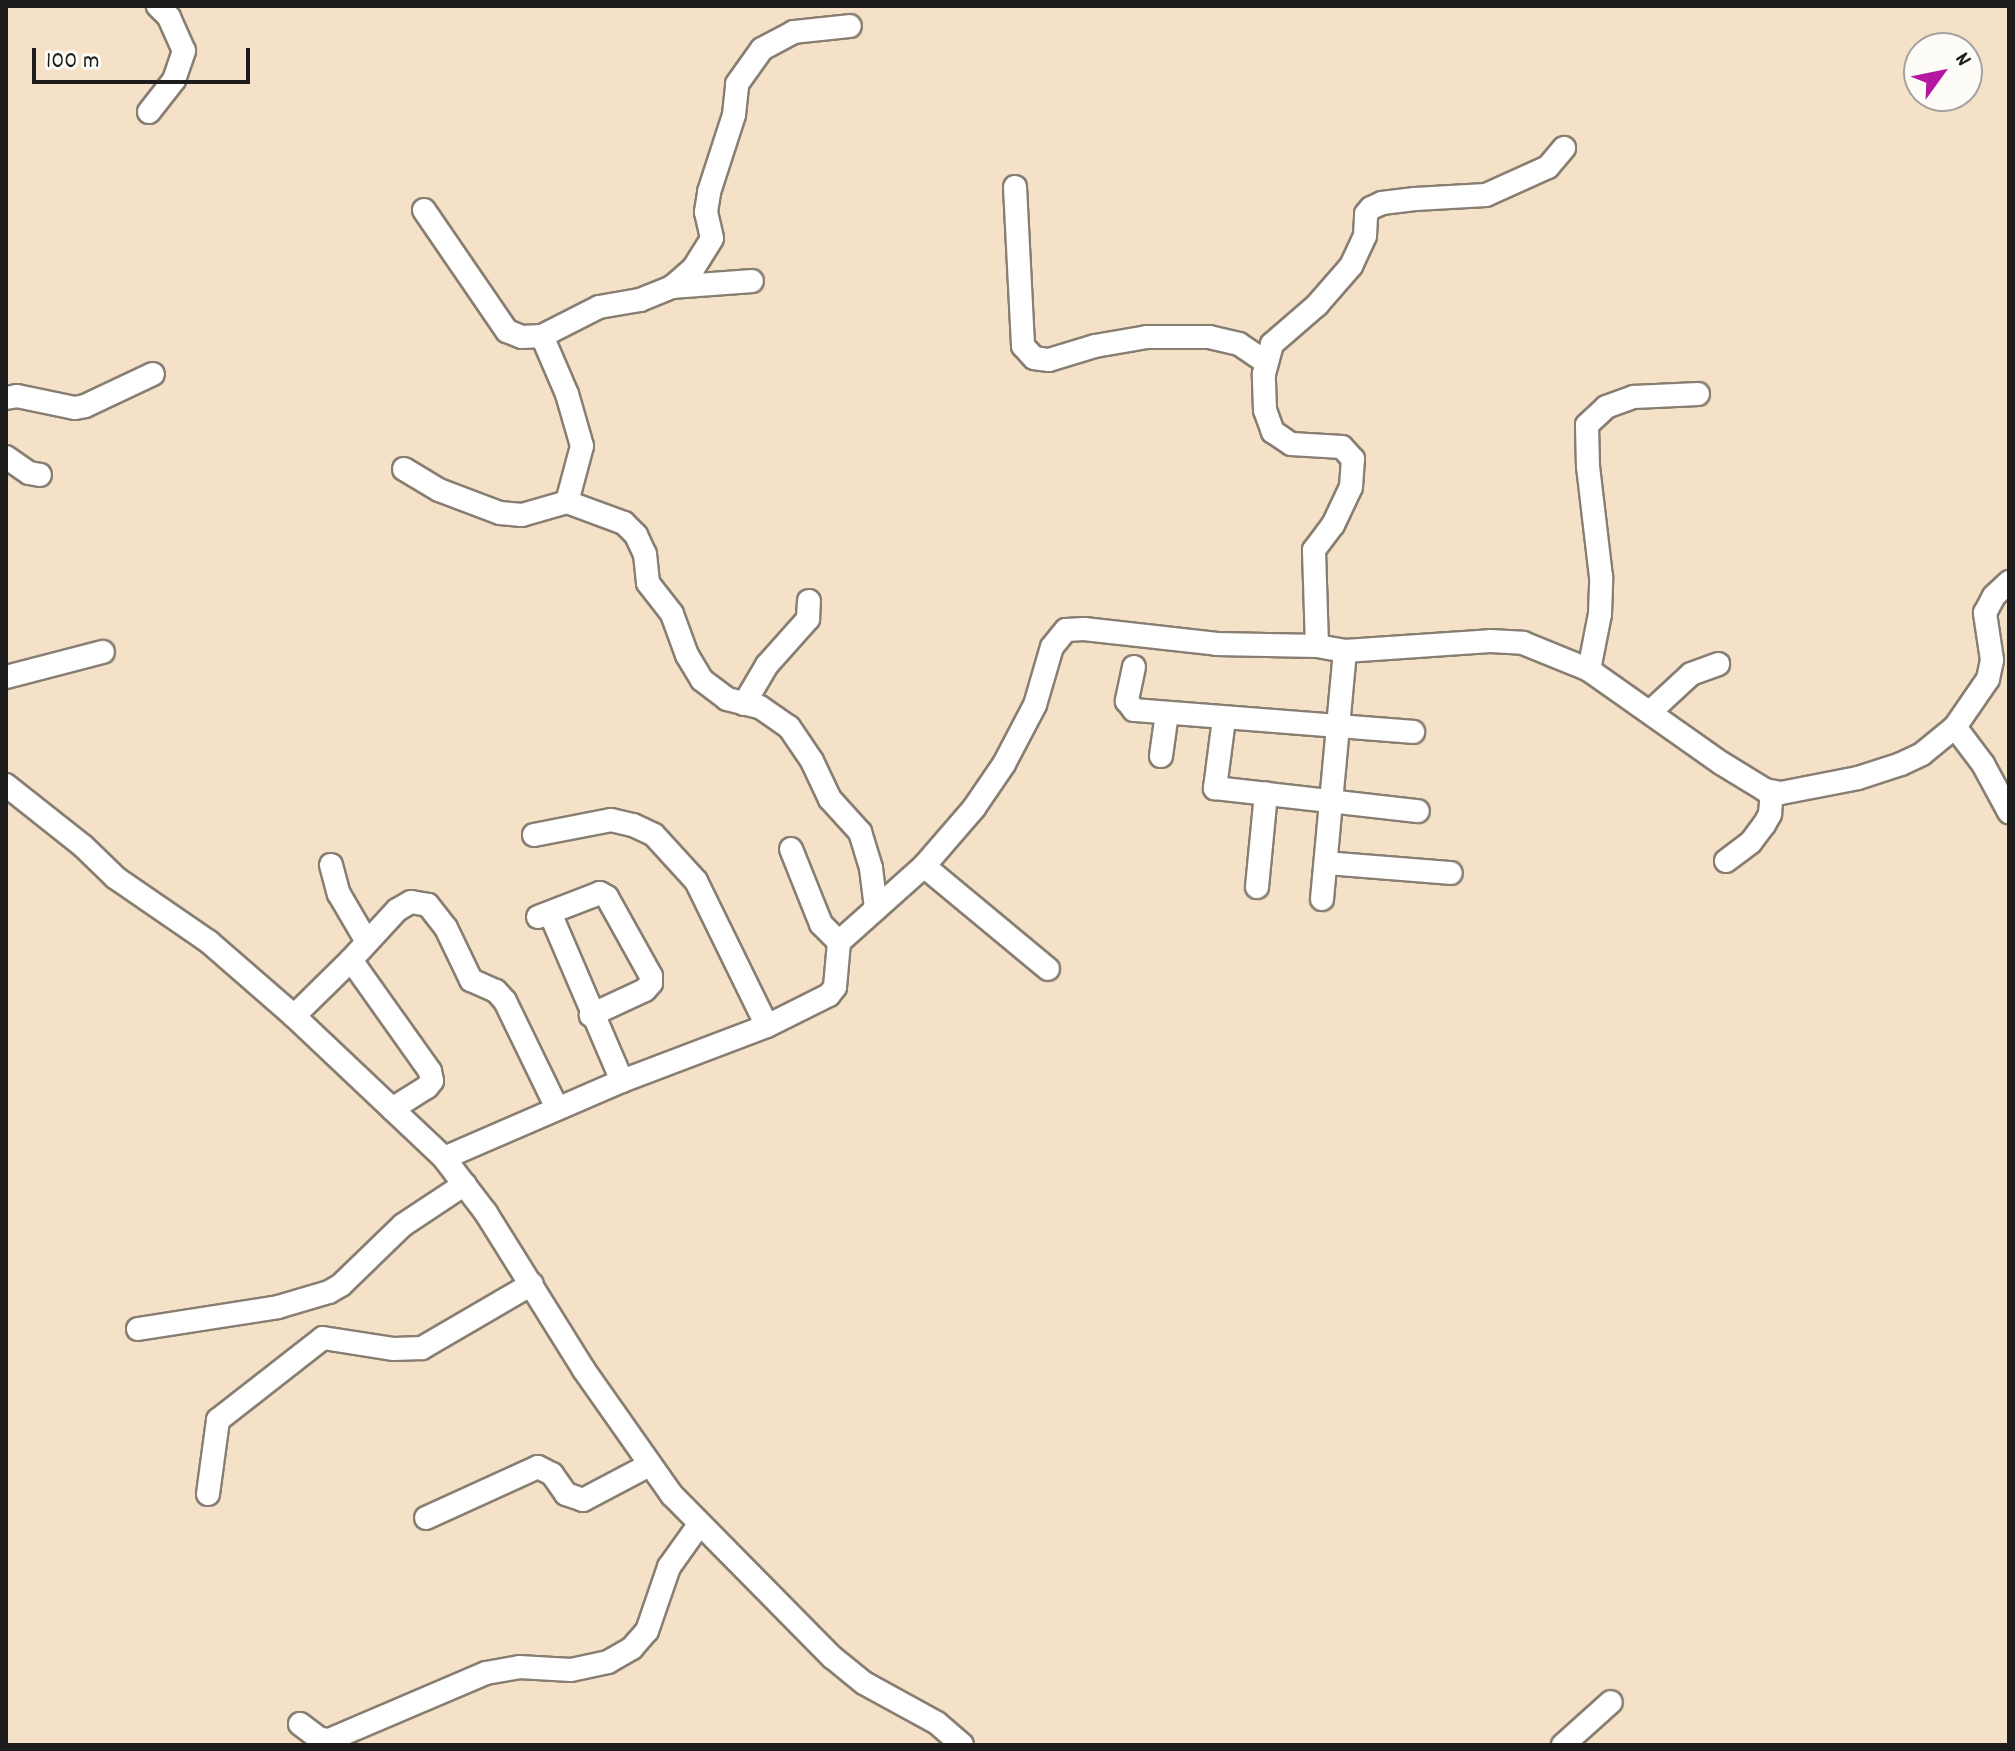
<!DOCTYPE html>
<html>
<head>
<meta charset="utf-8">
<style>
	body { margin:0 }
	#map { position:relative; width:2015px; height:1751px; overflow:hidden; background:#f5e1c8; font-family:Dekko,sans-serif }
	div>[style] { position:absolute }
	.roads { filter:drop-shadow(2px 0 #887e72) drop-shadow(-2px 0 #887e72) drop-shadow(0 2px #887e72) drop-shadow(0 -2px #887e72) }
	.minor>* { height:22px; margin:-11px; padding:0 11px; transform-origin:11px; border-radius:11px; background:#fff }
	span { translate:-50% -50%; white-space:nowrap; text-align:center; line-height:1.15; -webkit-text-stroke:7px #fdfcf7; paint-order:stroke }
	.frame { position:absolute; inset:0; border:8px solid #1c1c1c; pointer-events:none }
	.north { position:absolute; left:1903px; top:32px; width:80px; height:80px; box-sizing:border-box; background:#fdfcf7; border:2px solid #a3a29f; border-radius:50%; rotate:57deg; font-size:22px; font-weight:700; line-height:32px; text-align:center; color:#1c1c1c }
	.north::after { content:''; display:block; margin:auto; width:28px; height:36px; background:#b5179e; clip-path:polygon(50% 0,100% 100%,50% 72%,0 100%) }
	.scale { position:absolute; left:32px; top:48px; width:218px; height:36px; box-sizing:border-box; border:4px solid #1c1c1c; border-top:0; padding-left:10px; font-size:24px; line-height:28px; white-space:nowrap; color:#1c1c1c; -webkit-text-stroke:6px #fdfcf7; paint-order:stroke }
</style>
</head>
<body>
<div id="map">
	<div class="roads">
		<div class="minor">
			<i style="left:149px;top:112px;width:41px;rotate:-52deg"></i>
			<i style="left:174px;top:80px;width:31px;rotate:-71deg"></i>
			<i style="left:184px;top:51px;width:37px;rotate:-114deg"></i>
			<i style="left:169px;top:17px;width:16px;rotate:-135deg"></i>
			<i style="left:1015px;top:187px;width:159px;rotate:87.1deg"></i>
			<i style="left:1023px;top:346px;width:16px;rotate:47deg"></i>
			<i style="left:1034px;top:358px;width:15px;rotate:8deg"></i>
			<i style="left:1049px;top:360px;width:48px;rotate:-16.9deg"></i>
			<i style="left:1095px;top:346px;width:53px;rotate:-9.8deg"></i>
			<i style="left:1147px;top:337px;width:62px"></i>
			<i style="left:1209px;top:337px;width:31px;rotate:13deg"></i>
			<i style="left:1239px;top:344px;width:32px;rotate:34deg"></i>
			<i style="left:424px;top:210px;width:147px;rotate:55.6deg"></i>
			<i style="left:507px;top:331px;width:16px;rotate:22deg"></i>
			<i style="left:522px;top:337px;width:20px;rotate:-3deg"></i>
			<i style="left:672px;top:287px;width:28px;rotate:-41deg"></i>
			<i style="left:693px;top:269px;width:36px;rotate:-58deg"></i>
			<i style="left:712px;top:238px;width:27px;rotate:-103deg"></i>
			<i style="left:706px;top:212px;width:20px;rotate:-81deg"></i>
			<i style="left:709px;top:192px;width:81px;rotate:-72deg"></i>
			<i style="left:734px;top:115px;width:31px;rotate:-84deg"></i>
			<i style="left:737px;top:84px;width:43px;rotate:-54.5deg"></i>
			<i style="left:762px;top:49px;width:36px;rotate:-28deg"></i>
			<i style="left:794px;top:32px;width:56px;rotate:-6.1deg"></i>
			<i style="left:6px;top:398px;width:11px;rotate:-10deg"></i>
			<i style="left:17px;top:396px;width:59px;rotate:11.7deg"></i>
			<i style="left:75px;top:408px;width:10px;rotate:-11deg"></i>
			<i style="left:85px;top:406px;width:75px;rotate:-25.2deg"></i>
			<i style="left:6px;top:457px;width:28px;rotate:35deg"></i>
			<i style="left:29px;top:473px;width:11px;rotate:10deg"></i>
			<i style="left:404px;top:469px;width:41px;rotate:31deg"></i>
			<i style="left:439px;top:490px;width:65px;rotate:20.7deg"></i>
			<i style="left:500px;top:513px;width:22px;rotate:5deg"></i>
			<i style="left:522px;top:515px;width:47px;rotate:-16.1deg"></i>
			<i style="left:567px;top:502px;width:61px;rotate:20.2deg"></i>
			<i style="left:624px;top:523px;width:17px;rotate:45deg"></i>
			<i style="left:636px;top:535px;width:21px;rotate:65deg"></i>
			<i style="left:645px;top:554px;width:29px;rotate:84deg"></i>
			<i style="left:648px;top:583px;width:39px;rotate:52deg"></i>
			<i style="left:672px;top:614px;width:44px;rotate:69.9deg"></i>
			<i style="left:687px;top:655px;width:29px;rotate:59deg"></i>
			<i style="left:702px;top:680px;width:31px;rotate:37deg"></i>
			<i style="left:727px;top:699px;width:34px;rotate:14deg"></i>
			<i style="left:760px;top:707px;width:35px;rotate:35deg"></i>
			<i style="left:789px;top:727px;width:41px;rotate:55.9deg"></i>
			<i style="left:812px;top:761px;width:42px;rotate:64.7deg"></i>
			<i style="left:830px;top:799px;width:45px;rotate:47.7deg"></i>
			<i style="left:860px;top:832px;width:38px;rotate:73deg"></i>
			<i style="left:871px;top:868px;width:41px;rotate:83deg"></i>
			<i style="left:567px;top:502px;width:58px;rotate:-75deg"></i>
			<i style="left:582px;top:446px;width:54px;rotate:-106.1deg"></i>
			<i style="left:567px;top:394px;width:63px;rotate:-113.3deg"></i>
			<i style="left:542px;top:336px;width:64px;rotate:-27deg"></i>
			<i style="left:599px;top:307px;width:42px;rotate:-9.7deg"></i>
			<i style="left:640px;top:300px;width:35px;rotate:-22deg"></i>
			<i style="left:672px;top:287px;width:80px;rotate:-4.3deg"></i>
			<i style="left:1317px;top:646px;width:96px;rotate:-91.8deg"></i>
			<i style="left:1314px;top:550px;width:31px;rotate:-53deg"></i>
			<i style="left:1333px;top:525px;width:42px;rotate:-64.7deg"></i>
			<i style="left:1351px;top:487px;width:28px;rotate:-86deg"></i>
			<i style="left:1353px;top:459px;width:16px;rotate:-133deg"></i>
			<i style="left:1342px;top:447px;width:51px;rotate:-176.6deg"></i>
			<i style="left:1291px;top:444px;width:22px;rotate:-146deg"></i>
			<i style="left:1273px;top:432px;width:23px;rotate:-110deg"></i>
			<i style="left:1265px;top:410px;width:36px;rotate:-92deg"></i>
			<i style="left:1264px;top:374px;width:31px;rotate:-75deg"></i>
			<i style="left:1272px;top:344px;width:60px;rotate:-40.9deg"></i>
			<i style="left:1317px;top:305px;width:52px;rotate:-48.9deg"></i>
			<i style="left:1351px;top:266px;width:33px;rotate:-65deg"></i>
			<i style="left:1365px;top:236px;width:22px;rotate:-87deg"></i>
			<i style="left:1366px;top:214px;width:8px;rotate:-50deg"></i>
			<i style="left:1371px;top:208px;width:12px;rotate:-24deg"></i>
			<i style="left:1382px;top:203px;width:33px;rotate:-7deg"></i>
			<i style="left:1415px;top:199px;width:71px;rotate:-3.2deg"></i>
			<i style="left:1486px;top:195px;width:68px;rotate:-24.3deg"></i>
			<i style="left:1548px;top:167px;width:25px;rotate:-50deg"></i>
			<i style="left:1134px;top:667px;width:35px;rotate:102deg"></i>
			<i style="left:1127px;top:701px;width:11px;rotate:52deg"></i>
			<i style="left:1134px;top:710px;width:280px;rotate:4.5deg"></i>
			<i style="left:1589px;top:670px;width:57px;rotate:-78.9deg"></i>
			<i style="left:1600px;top:614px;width:37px;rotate:-88deg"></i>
			<i style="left:1601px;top:577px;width:111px;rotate:-96.7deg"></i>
			<i style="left:1588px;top:467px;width:42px;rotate:-91.4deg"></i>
			<i style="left:1587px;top:425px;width:26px;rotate:-43deg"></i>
			<i style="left:1606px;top:407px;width:30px;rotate:-20deg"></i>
			<i style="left:1634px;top:397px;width:64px;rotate:-2.7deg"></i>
			<i style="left:6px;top:677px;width:100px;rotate:-14.5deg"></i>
			<i style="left:744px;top:704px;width:45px;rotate:-59.5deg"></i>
			<i style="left:767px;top:665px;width:62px;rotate:-48.3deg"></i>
			<i style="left:808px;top:619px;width:18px;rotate:-87deg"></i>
			<i style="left:1650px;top:712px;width:56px;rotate:-42.8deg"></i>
			<i style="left:1691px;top:674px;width:29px;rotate:-20deg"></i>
			<i style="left:1224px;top:719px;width:70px;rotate:97.4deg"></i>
			<i style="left:1215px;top:788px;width:204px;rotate:6.5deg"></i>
			<i style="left:1955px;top:727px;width:46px;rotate:52.9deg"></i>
			<i style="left:1983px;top:764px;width:55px;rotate:61.6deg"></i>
			<i style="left:1161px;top:756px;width:43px;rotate:-82.1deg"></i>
			<i style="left:6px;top:785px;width:98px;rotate:38.4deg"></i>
			<i style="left:83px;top:846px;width:46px;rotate:44.1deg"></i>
			<i style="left:116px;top:878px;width:113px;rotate:34.5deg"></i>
			<i style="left:209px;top:942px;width:113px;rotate:41deg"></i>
			<i style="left:294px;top:1016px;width:207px;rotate:43.4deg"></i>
			<i style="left:444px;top:1158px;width:69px;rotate:52.6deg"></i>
			<i style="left:486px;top:1213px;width:185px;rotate:58deg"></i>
			<i style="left:584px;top:1370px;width:153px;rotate:54.9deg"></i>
			<i style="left:672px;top:1495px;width:228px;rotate:45.4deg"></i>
			<i style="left:832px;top:1657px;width:41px;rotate:39.1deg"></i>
			<i style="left:864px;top:1683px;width:83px;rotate:28.7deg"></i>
			<i style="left:937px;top:1723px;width:33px;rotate:41deg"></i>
			<i style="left:534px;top:835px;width:78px;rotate:-11deg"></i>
			<i style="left:611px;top:820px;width:23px;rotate:13deg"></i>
			<i style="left:633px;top:825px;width:23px;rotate:25deg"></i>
			<i style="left:654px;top:835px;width:62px;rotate:47.6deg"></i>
			<i style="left:696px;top:881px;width:161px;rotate:63.9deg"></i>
			<i style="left:791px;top:849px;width:81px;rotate:68.2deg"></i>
			<i style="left:821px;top:924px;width:25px;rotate:45deg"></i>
			<i style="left:1726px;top:861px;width:31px;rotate:-37deg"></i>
			<i style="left:1751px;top:842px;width:21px;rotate:-53deg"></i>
			<i style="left:1764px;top:825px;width:13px;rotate:-61deg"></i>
			<i style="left:1770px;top:814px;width:22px;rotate:-85deg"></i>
			<i style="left:1326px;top:863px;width:125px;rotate:4.6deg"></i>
			<i style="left:331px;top:865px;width:30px;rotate:75deg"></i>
			<i style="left:339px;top:894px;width:53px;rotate:59.6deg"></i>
			<i style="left:924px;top:866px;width:161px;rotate:39.7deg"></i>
			<i style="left:1257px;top:887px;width:94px;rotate:-84.5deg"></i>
			<i style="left:1322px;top:899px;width:249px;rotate:-84.7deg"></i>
			<i style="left:550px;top:913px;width:183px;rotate:66.8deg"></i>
			<i style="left:538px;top:917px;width:66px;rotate:-21.2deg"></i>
			<i style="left:600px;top:893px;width:8px;rotate:30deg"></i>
			<i style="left:607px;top:897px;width:90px;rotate:60.9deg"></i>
			<i style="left:651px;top:976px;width:7px;rotate:90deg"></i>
			<i style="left:651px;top:983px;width:9px;rotate:131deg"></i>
			<i style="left:645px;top:990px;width:60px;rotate:155.2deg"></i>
			<i style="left:351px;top:960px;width:68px;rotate:-47.4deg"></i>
			<i style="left:397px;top:910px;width:16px;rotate:-30deg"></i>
			<i style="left:411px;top:902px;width:17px;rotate:10deg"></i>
			<i style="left:428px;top:905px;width:29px;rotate:52deg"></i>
			<i style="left:446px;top:928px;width:58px;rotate:64.3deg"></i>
			<i style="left:471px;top:980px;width:27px;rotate:24deg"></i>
			<i style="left:496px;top:991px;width:13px;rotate:48deg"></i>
			<i style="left:505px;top:1001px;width:119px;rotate:64.1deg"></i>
			<i style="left:294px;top:1016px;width:80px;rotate:-44.5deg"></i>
			<i style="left:351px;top:960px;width:136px;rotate:54.6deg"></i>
			<i style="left:430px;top:1071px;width:10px;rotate:79deg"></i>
			<i style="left:432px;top:1081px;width:8px;rotate:130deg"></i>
			<i style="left:427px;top:1087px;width:41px;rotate:147.8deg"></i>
			<i style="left:444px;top:1158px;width:194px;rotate:-23.4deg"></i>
			<i style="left:622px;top:1081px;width:155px;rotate:-20.8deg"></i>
			<i style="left:767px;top:1026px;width:69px;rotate:-26.6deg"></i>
			<i style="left:829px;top:995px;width:10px;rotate:-53deg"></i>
			<i style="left:835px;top:987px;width:45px;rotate:-84.9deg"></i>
			<i style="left:839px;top:942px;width:114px;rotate:-41.8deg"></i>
			<i style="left:924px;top:866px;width:77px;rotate:-49.2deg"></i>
			<i style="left:974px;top:808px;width:53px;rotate:-55.7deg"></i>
			<i style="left:1004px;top:764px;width:67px;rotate:-62.3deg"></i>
			<i style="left:1035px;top:705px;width:60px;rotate:-73.7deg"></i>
			<i style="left:1052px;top:647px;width:22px;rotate:-51deg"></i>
			<i style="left:1066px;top:630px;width:18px;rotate:-3deg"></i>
			<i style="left:1084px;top:629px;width:134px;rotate:6.4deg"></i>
			<i style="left:1217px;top:644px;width:100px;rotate:1.1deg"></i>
			<i style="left:1317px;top:646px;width:28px;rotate:10deg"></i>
			<i style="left:1345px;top:651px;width:145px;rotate:-3.9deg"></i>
			<i style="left:1490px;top:641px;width:33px;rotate:3deg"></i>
			<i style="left:1523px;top:643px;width:71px;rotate:22.2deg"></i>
			<i style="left:1589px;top:670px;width:161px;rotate:35.2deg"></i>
			<i style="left:1721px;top:763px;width:52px;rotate:31.5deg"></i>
			<i style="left:1765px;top:790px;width:16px;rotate:11deg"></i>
			<i style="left:1781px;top:793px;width:78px;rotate:-11deg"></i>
			<i style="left:1858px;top:778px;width:45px;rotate:-18deg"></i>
			<i style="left:1901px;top:764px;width:23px;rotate:-25deg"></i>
			<i style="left:1922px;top:754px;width:43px;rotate:-39.3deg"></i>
			<i style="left:1955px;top:727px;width:58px;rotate:-55.5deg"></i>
			<i style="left:1988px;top:679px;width:19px;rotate:-78deg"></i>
			<i style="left:1992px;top:660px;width:48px;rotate:-98.5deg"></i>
			<i style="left:1985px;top:613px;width:19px;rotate:-62deg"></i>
			<i style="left:1994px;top:596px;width:21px;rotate:-43deg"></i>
			<i style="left:138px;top:1329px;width:142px;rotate:-8.9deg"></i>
			<i style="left:278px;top:1307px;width:53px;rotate:-16.4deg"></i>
			<i style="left:329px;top:1292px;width:14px;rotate:-30deg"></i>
			<i style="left:341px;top:1285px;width:86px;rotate:-44.1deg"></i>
			<i style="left:403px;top:1225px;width:74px;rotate:-33.5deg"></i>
			<i style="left:208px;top:1494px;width:75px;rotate:-82.3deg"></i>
			<i style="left:218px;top:1420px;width:133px;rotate:-38deg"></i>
			<i style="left:323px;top:1338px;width:72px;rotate:8.8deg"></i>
			<i style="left:394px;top:1349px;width:28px;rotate:-2deg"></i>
			<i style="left:422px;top:1348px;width:127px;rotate:-30.2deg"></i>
			<i style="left:426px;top:1518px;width:123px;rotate:-24.5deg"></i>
			<i style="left:538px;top:1467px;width:16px;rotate:27deg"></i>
			<i style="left:552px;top:1474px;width:24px;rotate:55deg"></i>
			<i style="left:566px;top:1494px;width:18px;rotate:19deg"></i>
			<i style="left:583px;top:1500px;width:75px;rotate:-27.9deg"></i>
			<i style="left:300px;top:1724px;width:25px;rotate:37deg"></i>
			<i style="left:320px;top:1739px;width:9px;rotate:6deg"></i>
			<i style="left:329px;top:1740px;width:171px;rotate:-23.1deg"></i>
			<i style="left:486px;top:1673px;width:34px;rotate:-10deg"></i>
			<i style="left:519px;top:1667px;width:52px;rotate:3.3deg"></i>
			<i style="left:571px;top:1670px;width:38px;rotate:-12deg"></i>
			<i style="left:608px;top:1662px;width:28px;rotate:-30deg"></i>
			<i style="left:632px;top:1648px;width:23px;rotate:-49deg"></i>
			<i style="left:647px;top:1631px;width:68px;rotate:-71deg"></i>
			<i style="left:669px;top:1567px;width:52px;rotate:-54.5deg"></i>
			<i style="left:1563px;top:1745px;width:64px;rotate:-41.9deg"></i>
		</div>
	</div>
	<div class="frame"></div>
	<div class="north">N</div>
	<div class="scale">100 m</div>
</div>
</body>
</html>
